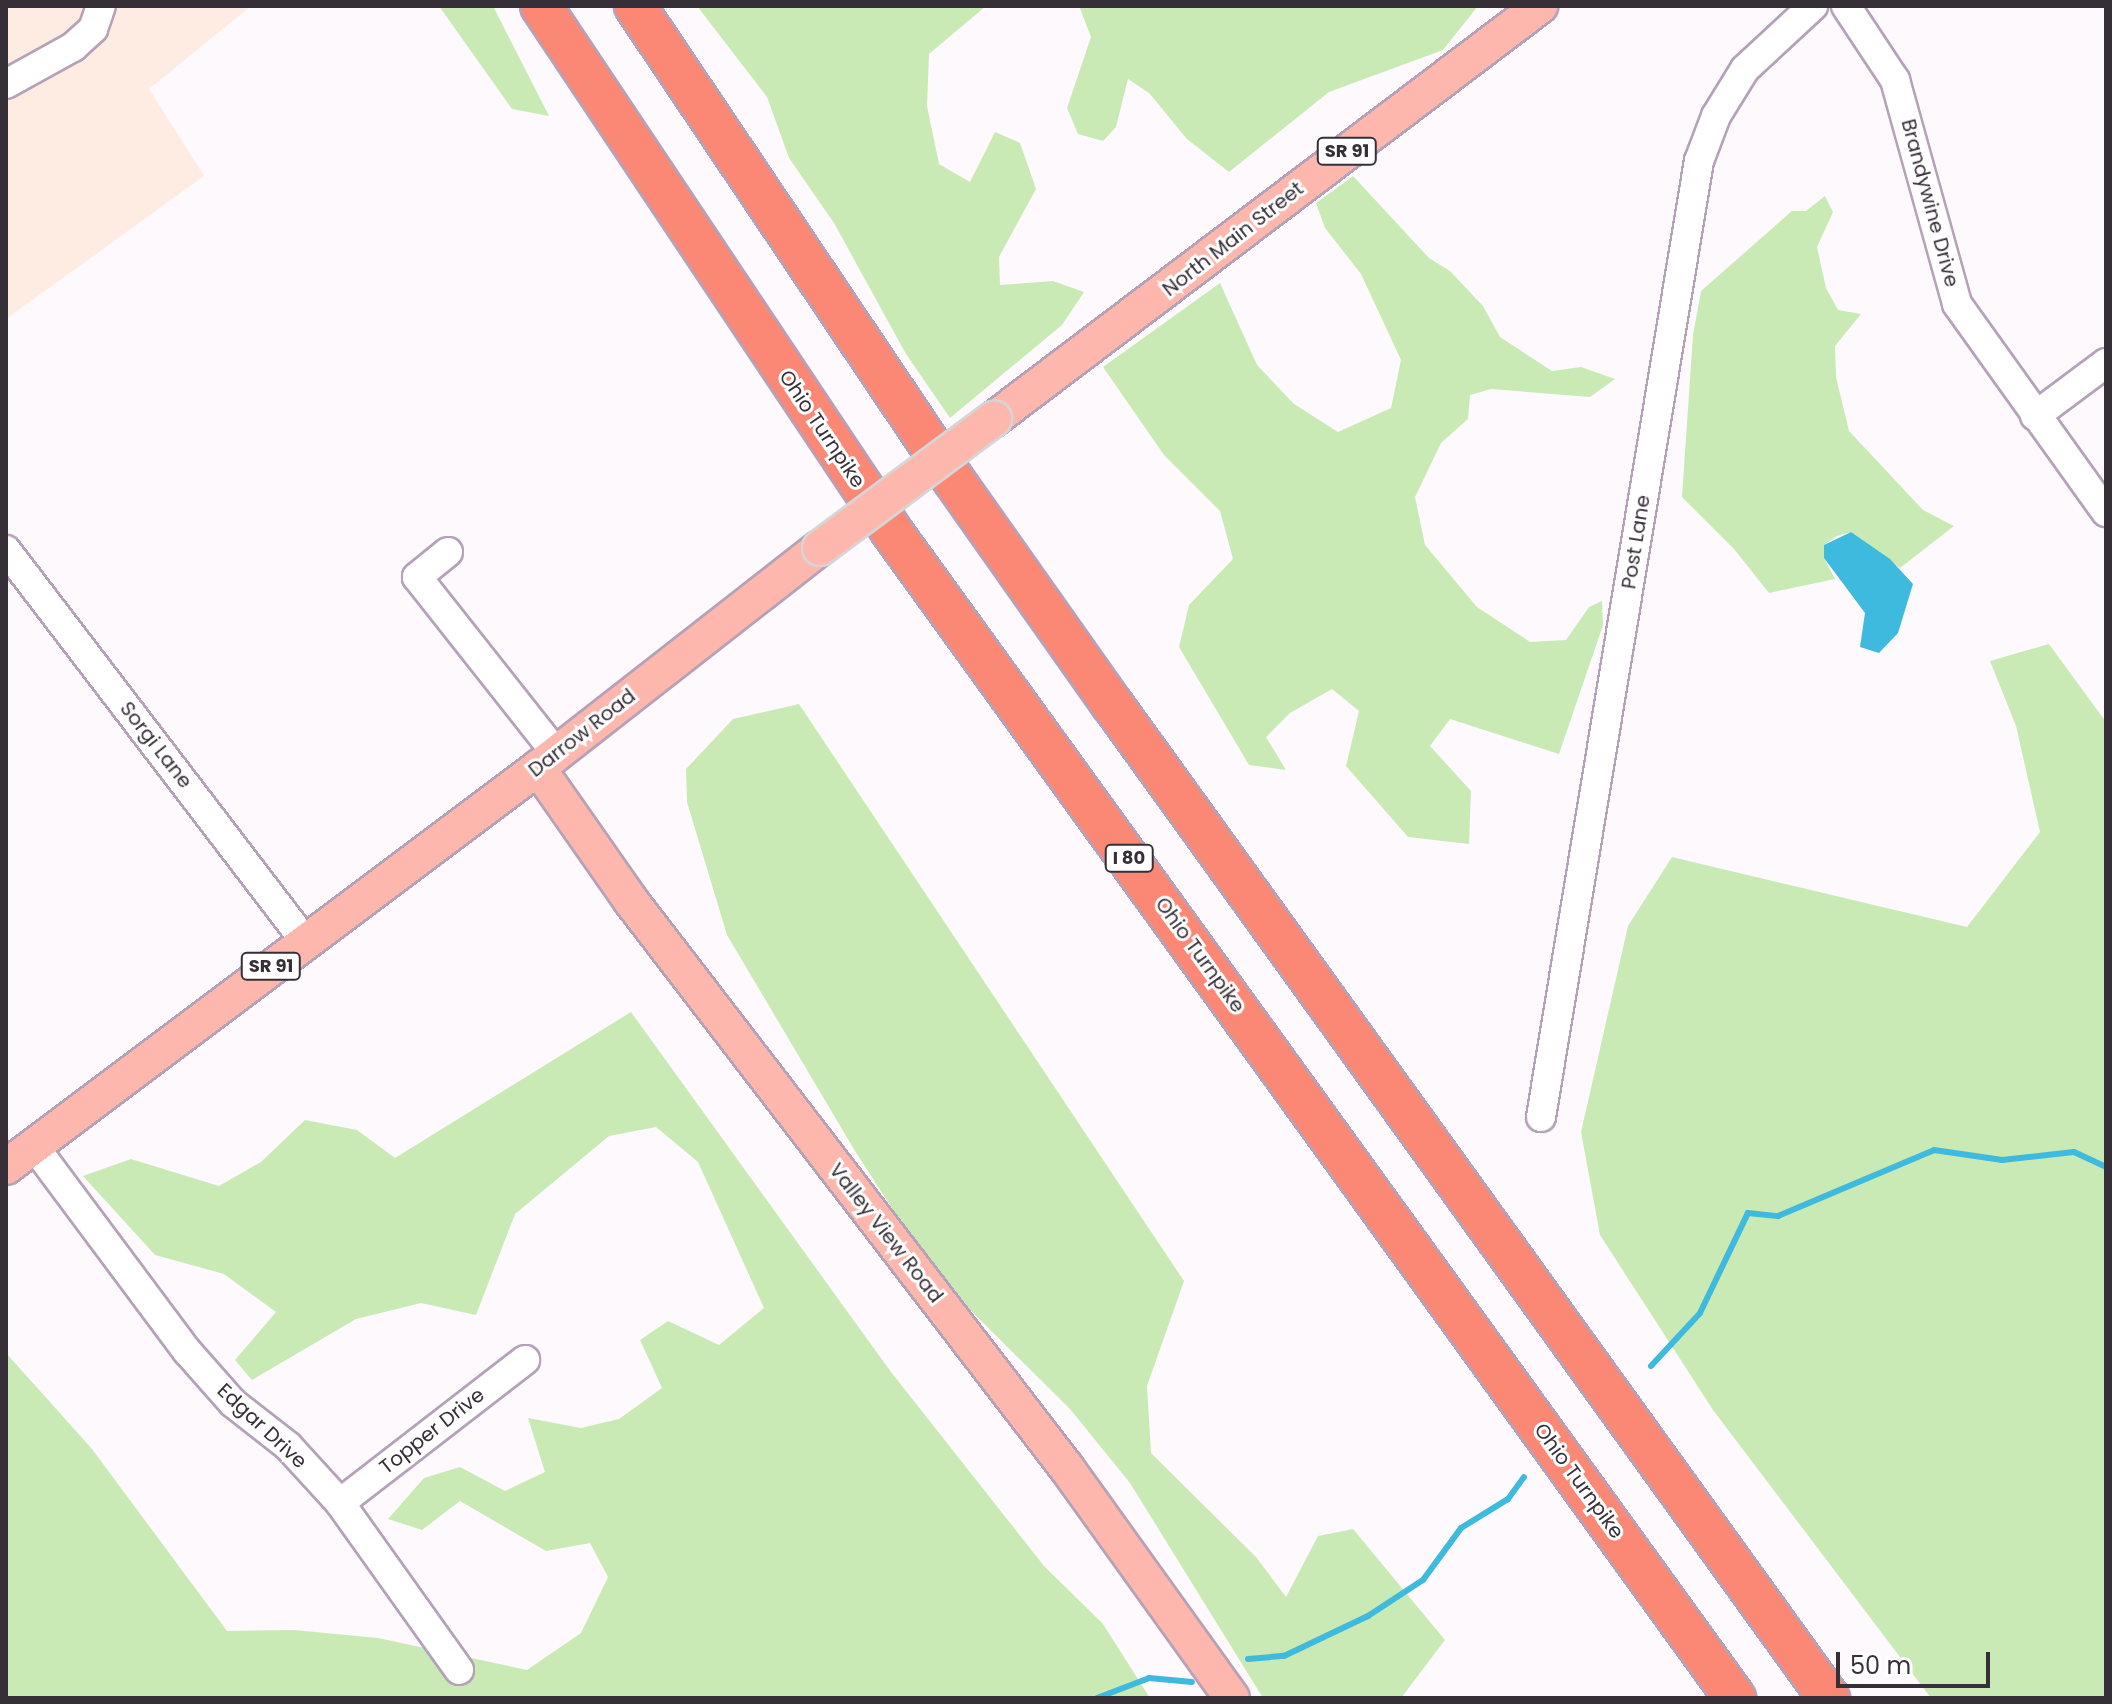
<!DOCTYPE html>
<html>
<head>
<meta charset="utf-8">
<style>
	body { margin:0 }
	#map { position:relative; width:2112px; height:1704px; overflow:hidden; background:#fdf9fd; font-family:Poppins,sans-serif }
	div>[style] { position:absolute }
	.industrial>* { inset:0; background:#feece2 }
	.green>* { inset:0; background:#caeab5 }
	.water>* { inset:0; background:#3ebade }
	.stream>* { height:6px; margin:-3px; padding:0 3px; transform-origin:3px; border-radius:3px; background:#3ebade }
	.roads { filter:drop-shadow(2px 0 #b5a1b8) drop-shadow(-2px 0 #b5a1b8) drop-shadow(0 2px #b5a1b8) drop-shadow(0 -2px #b5a1b8) }
	.minor>* { height:28px; margin:-14px; padding:0 14px; transform-origin:14px; border-radius:14px; background:#fff }
	.major>* { height:34px; margin:-17px; padding:0 17px; transform-origin:17px; border-radius:17px; background:#fdb7ac }
	.highway>* { height:40px; margin:-20px; padding:0 20px; transform-origin:20px; border-radius:20px; background:#fb8775 }
	.bridges { filter:drop-shadow(2px 0 #d7d5d7) drop-shadow(-2px 0 #d7d5d7) drop-shadow(0 2px #d7d5d7) drop-shadow(0 -2px #d7d5d7) }
	.major-bridge>* { height:34px; margin:-17px; padding:0 17px; transform-origin:17px; border-radius:17px; background:#fdb7ac }
	span { translate:-50% -50%; white-space:nowrap; text-align:center; line-height:1.15; -webkit-text-stroke:6px #fff; paint-order:stroke }
	.shield-label span { padding:2px 6px; background:#fff; border:2px solid; border-radius:6px; -webkit-text-stroke-width:0 }
	.shield-label { font-size:18px; color:#372f38; font-weight:700 }
	.street-label { font-size:20px; color:#372f38 }
	.frame { position:absolute; inset:0; border:8px solid #372f38; pointer-events:none }
	.scale { position:absolute; left:1836px; top:1652px; width:154px; height:36px; box-sizing:border-box; border:4px solid #372f38; border-top:0; padding-left:10px; font-size:24px; line-height:28px; white-space:nowrap; color:#372f38; -webkit-text-stroke:6px #fff; paint-order:stroke }
</style>
</head>
<body>
<div id="map">
	<div class="industrial">
		<i style="clip-path:polygon(6px 6px,251px 6px,149px 89px,204px 176px,6px 319px)"></i>
	</div>
	<div class="green">
		<i style="clip-path:polygon(439px 6px,493px 6px,549px 116px,512px 109px)"></i>
		<i style="clip-path:polygon(697px 6px,986px 6px,929px 54px,927px 106px,939px 164px,970px 182px,995px 132px,1020px 143px,1036px 189px,999px 257px,1000px 285px,1053px 281px,1084px 292px,1062px 325px,950px 418px,906px 354px,834px 223px,789px 158px,767px 97px)"></i>
		<i style="clip-path:polygon(1079px 6px,1478px 6px,1443px 50px,1329px 92px,1229px 172px,1187px 139px,1149px 93px,1128px 79px,1116px 127px,1103px 141px,1078px 134px,1067px 108px,1091px 37px)"></i>
		<i style="clip-path:polygon(1353px 176px,1429px 258px,1450px 271px,1483px 306px,1500px 337px,1552px 371px,1581px 367px,1615px 379px,1590px 397px,1491px 389px,1470px 395px,1468px 419px,1441px 443px,1415px 497px,1425px 545px,1477px 607px,1530px 642px,1566px 640px,1589px 607px,1602px 601px,1603px 625px,1559px 754px,1450px 719px,1430px 746px,1471px 791px,1469px 844px,1408px 837px,1346px 766px,1359px 711px,1332px 689px,1290px 713px,1266px 737px,1286px 770px,1249px 765px,1179px 647px,1189px 605px,1233px 559px,1220px 511px,1164px 455px,1103px 367px,1220px 283px,1257px 365px,1294px 404px,1338px 432px,1391px 408px,1401px 360px,1361px 274px,1325px 228px,1316px 203px)"></i>
		<i style="clip-path:polygon(1825px 196px,1833px 212px,1817px 247px,1826px 288px,1838px 310px,1861px 314px,1835px 346px,1836px 377px,1849px 431px,1923px 510px,1954px 526px,1900px 568px,1851px 532px,1837px 536px,1824px 545px,1824px 558px,1835px 579px,1769px 593px,1734px 549px,1682px 497px,1693px 335px,1701px 291px,1792px 211px,1806px 211px)"></i>
		<i style="clip-path:polygon(2049px 644px,2106px 722px,2106px 1698px,1931px 1698px,1713px 1410px,1600px 1235px,1581px 1132px,1628px 926px,1672px 857px,1967px 927px,2040px 832px,2016px 726px,1990px 661px)"></i>
		<i style="clip-path:polygon(799px 704px,1184px 1281px,1147px 1386px,1151px 1453px,1256px 1557px,1286px 1597px,1318px 1536px,1353px 1529px,1445px 1640px,1401px 1698px,1263px 1698px,1130px 1483px,1070px 1409px,935px 1275px,855px 1151px,727px 935px,687px 802px,686px 769px,733px 719px)"></i>
		<i style="clip-path:polygon(631px 1012px,891px 1372px,1044px 1566px,1103px 1624px,1150px 1698px,6px 1698px,6px 1353px,92px 1449px,227px 1631px,294px 1630px,378px 1638px,527px 1670px,581px 1633px,608px 1577px,590px 1543px,546px 1551px,460px 1501px,422px 1530px,388px 1519px,424px 1478px,460px 1467px,505px 1491px,545px 1472px,528px 1418px,581px 1428px,619px 1419px,662px 1388px,640px 1340px,668px 1321px,719px 1345px,764px 1308px,698px 1162px,656px 1127px,609px 1136px,515px 1214px,476px 1315px,421px 1303px,356px 1319px,252px 1380px,235px 1360px,276px 1312px,224px 1274px,155px 1255px,83px 1176px,131px 1159px,219px 1186px,261px 1162px,305px 1120px,357px 1130px,395px 1158px)"></i>
	</div>
	<div class="water">
		<i style="clip-path:polygon(1851px 532px,1890px 559px,1913px 584px,1898px 633px,1879px 653px,1860px 647px,1865px 613px,1824px 558px,1824px 545px)"></i>
	</div>
	<div class="stream">
		<i style="left:1651px;top:1366px;width:72px;rotate:-47.2deg"></i>
		<i style="left:1700px;top:1313px;width:111px;rotate:-64.4deg"></i>
		<i style="left:1748px;top:1213px;width:30px;rotate:6deg"></i>
		<i style="left:1778px;top:1216px;width:169px;rotate:-22.9deg"></i>
		<i style="left:1934px;top:1150px;width:69px;rotate:8.4deg"></i>
		<i style="left:2002px;top:1160px;width:72px;rotate:-6.3deg"></i>
		<i style="left:2074px;top:1152px;width:35px;rotate:25deg"></i>
		<i style="left:1248px;top:1659px;width:36px;rotate:-5deg"></i>
		<i style="left:1284px;top:1656px;width:93px;rotate:-25.5deg"></i>
		<i style="left:1368px;top:1616px;width:66px;rotate:-33.2deg"></i>
		<i style="left:1423px;top:1580px;width:64px;rotate:-53.8deg"></i>
		<i style="left:1461px;top:1528px;width:55px;rotate:-31.7deg"></i>
		<i style="left:1508px;top:1499px;width:27px;rotate:-54deg"></i>
		<i style="left:1097px;top:1698px;width:56px;rotate:-21deg"></i>
		<i style="left:1149px;top:1678px;width:43px;rotate:5.3deg"></i>
	</div>
	<div class="roads">
		<div class="minor">
			<i style="left:1846px;top:6px;width:89px;rotate:56.5deg"></i>
			<i style="left:1895px;top:80px;width:232px;rotate:74.5deg"></i>
			<i style="left:1957px;top:304px;width:256px;rotate:54.4deg"></i>
			<i style="left:6px;top:84px;width:77px;rotate:-28.9deg"></i>
			<i style="left:73px;top:47px;width:27px;rotate:-42deg"></i>
			<i style="left:93px;top:29px;width:24px;rotate:-71deg"></i>
			<i style="left:2035px;top:416px;width:89px;rotate:-36.7deg"></i>
			<i style="left:6px;top:550px;width:492px;rotate:52.6deg"></i>
			<i style="left:448px;top:552px;width:40px;rotate:141deg"></i>
			<i style="left:417px;top:577px;width:224px;rotate:51.7deg"></i>
			<i style="left:1541px;top:1117px;width:969px;rotate:-80.62deg"></i>
			<i style="left:1699px;top:161px;width:48px;rotate:-69.3deg"></i>
			<i style="left:1716px;top:116px;width:55px;rotate:-58.3deg"></i>
			<i style="left:1745px;top:69px;width:93px;rotate:-42.8deg"></i>
			<i style="left:34px;top:1146px;width:256px;rotate:53.3deg"></i>
			<i style="left:187px;top:1351px;width:69px;rotate:48.5deg"></i>
			<i style="left:233px;top:1403px;width:70px;rotate:38deg"></i>
			<i style="left:288px;top:1446px;width:77px;rotate:47.6deg"></i>
			<i style="left:340px;top:1503px;width:205px;rotate:54.5deg"></i>
			<i style="left:340px;top:1503px;width:234px;rotate:-37.7deg"></i>
		</div>
		<div class="major">
			<i style="left:994px;top:419px;width:685px;rotate:-37.1deg"></i>
			<i style="left:538px;top:768px;width:162px;rotate:55deg"></i>
			<i style="left:631px;top:901px;width:714px;rotate:52.46deg"></i>
			<i style="left:1066px;top:1467px;width:284px;rotate:54.3deg"></i>
			<i style="left:6px;top:1167px;width:665px;rotate:-36.87deg"></i>
			<i style="left:538px;top:768px;width:358px;rotate:-38deg"></i>
		</div>
		<div class="highway">
			<i style="left:541px;top:6px;width:632px;rotate:56.28deg"></i>
			<i style="left:892px;top:532px;width:1439px;rotate:54.13deg"></i>
			<i style="left:635px;top:6px;width:570px;rotate:56.09deg"></i>
			<i style="left:953px;top:479px;width:276px;rotate:54.8deg"></i>
			<i style="left:1112px;top:704px;width:1226px;rotate:54.2deg"></i>
		</div>
	</div>
	<div class="bridges">
		<div class="major-bridge">
			<i style="left:820px;top:548px;width:217px;rotate:-36.6deg"></i>
		</div>
	</div>
	<div class="shield-label">
		<span style="left:1347px;top:151px">SR 91</span>
		<span style="left:1129px;top:858px">I 80</span>
		<span style="left:271px;top:966px">SR 91</span>
	</div>
	<div class="street-label">
		<span style="left:1930px;top:203px;rotate:75deg">Brandywine Drive</span>
		<span style="left:1233px;top:239px;rotate:-38deg">North Main Street</span>
		<span style="left:822px;top:429px;rotate:56deg">Ohio Turnpike</span>
		<span style="left:1636px;top:542px;rotate:-81deg">Post Lane</span>
		<span style="left:582px;top:733px;rotate:-38deg">Darrow Road</span>
		<span style="left:156px;top:745px;rotate:52deg">Sorgi Lane</span>
		<span style="left:1200px;top:955px;rotate:54deg">Ohio Turnpike</span>
		<span style="left:886px;top:1233px;rotate:52deg">Valley View Road</span>
		<span style="left:262px;top:1426px;rotate:43deg">Edgar Drive</span>
		<span style="left:432px;top:1431px;rotate:-38deg">Topper Drive</span>
		<span style="left:1579px;top:1481px;rotate:54deg">Ohio Turnpike</span>
	</div>
	<div class="frame"></div>
	<div class="scale">50 m</div>
</div>
</body>
</html>
